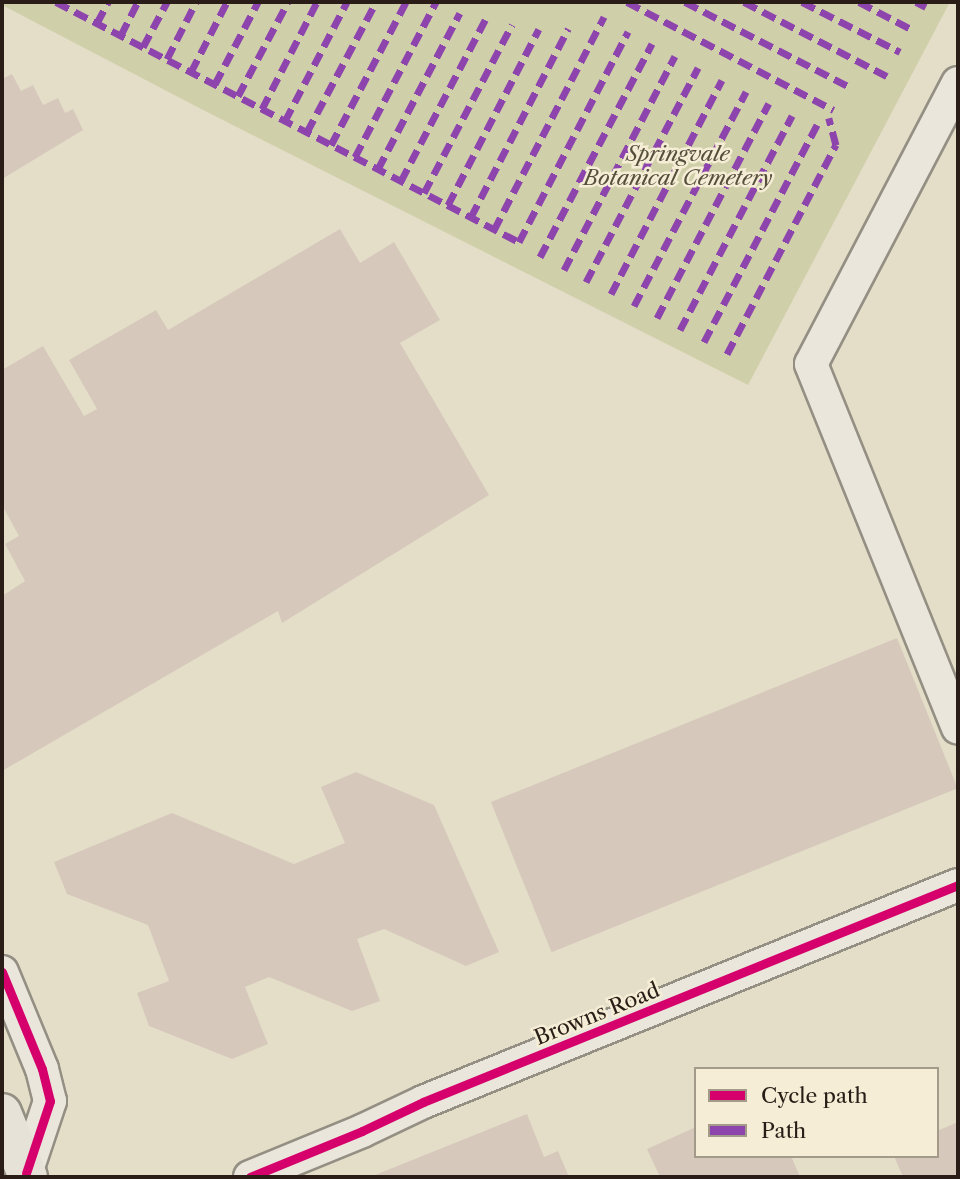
<!DOCTYPE html>
<html>
<head>
<meta charset="utf-8">
<style>
	body { margin:0 }
	#map { position:relative; width:960px; height:1179px; overflow:hidden; background:#e4dec9; font-family:"Libre Caslon Text",serif }
	div>[style] { position:absolute }
	.green>* { inset:0; background:#cfcfa9 }
	.building>* { inset:0; background:#d6c9bb; transform-origin:0 0 }
	.roads { filter:drop-shadow(2px 0 #948f83) drop-shadow(-2px 0 #948f83) drop-shadow(0 2px #948f83) drop-shadow(0 -2px #948f83) }
	.minor>* { height:32px; margin:-16px; padding:0 16px; transform-origin:16px; border-radius:16px; background:#eae6dc }
	.highway>* { height:38px; margin:-19px; padding:0 19px; transform-origin:19px; border-radius:19px; background:#e6e2d7 }
	.quiet>* { height:7px; margin-top:-3.5px; transform-origin:0; background:repeating-linear-gradient(90deg,#8e44ad 0 14px,transparent 0 21px) }
	.cycleway>* { height:9px; margin:-4.5px; padding:0 4.5px; transform-origin:4.5px; border-radius:4.5px; background:#d6006c }
	span { translate:-50% -50%; white-space:nowrap; text-align:center; line-height:1.15; -webkit-text-stroke:5px #f5edd5; paint-order:stroke }
	.park-label { font-size:21px; color:#564f3b; font-style:italic }
	.street-label { font-size:21px; color:#2a1d17 }
	.frame { position:absolute; inset:0; border:4px solid #2a1d17; pointer-events:none }
	.legend { position:absolute; left:694px; top:1067px; width:245px; height:91px; box-sizing:border-box; background:#f5edd5; border:2px solid #a49a89; margin:0; padding:9px 12px; list-style:none; font-size:21px; color:#2a1d17 }
	.legend li { display:flex; align-items:center; gap:14px; height:35px }
	.legend b { width:35px; border:2px solid #a49a89 }
</style>
</head>
<body>
<div id="map">
	<div class="green">
		<i style="clip-path:polygon(2px 2px,950px 2px,748px 385px,205px 111px,2px 5px)"></i>
	</div>
	<div class="building">
		<i style="clip-path:polygon(12px 74px,21px 91px,33px 85px,43px 105px,58px 98px,65px 113px,73px 109px,83px 130px,2px 179px,2px 79px)"></i>
		<i style="clip-path:polygon(340px 229px,360px 263px,394px 242px,440px 320px,400px 343px,489px 495px,282px 623px,278px 611px,2px 771px,2px 596px,25px 581px,5px 544px,19px 536px,2px 505px,2px 370px,43px 346px,84px 416px,97px 409px,69px 360px,156px 310px,168px 330px)"></i>
		<i style="left:897px;top:638px;width:162px;height:438px;rotate:68deg"></i>
		<i style="clip-path:polygon(356px 772px,434px 805px,499px 952px,466px 966px,384px 929px,357px 939px,380px 1001px,352px 1011px,269px 977px,245px 987px,268px 1044px,232px 1059px,149px 1026px,137px 993px,169px 981px,148px 925px,67px 894px,54px 862px,172px 813px,294px 864px,345px 843px,321px 787px)"></i>
		<i style="clip-path:polygon(527px 1114px,544px 1157px,558px 1151px,569px 1177px,370px 1177px)"></i>
		<i style="clip-path:polygon(958px 1122px,958px 1177px,903px 1177px,894px 1156px,937px 1156px,937px 1131px)"></i>
		<i style="clip-path:polygon(696px 1127px,696px 1156px,791px 1156px,800px 1177px,660px 1177px,647px 1149px)"></i>
	</div>
	<div class="roads">
		<div class="minor">
			<i style="left:958px;top:83px;width:317px;rotate:117.6deg"></i>
			<i style="left:811px;top:364px;width:392px;rotate:68deg"></i>
			<i style="left:2px;top:972px;width:105px;rotate:67.6deg"></i>
			<i style="left:42px;top:1069px;width:33px;rotate:76deg"></i>
			<i style="left:50px;top:1101px;width:76px;rotate:108.4deg"></i>
			<i style="left:250px;top:1177px;width:121px;rotate:-22.3deg"></i>
			<i style="left:362px;top:1131px;width:68px;rotate:-25.4deg"></i>
			<i style="left:423px;top:1102px;width:577px;rotate:-22.08deg"></i>
		</div>
		<div class="highway">
			<i style="left:2px;top:1113px;width:69px;rotate:67.9deg"></i>
		</div>
	</div>
	<div class="quiet">
		<i style="left:56px;top:2px;width:522px;rotate:27.4deg"></i>
		<i style="left:519px;top:242px;width:237px;rotate:-62.6deg"></i>
		<i style="left:627px;top:2px;width:233px;rotate:27.6deg"></i>
		<i style="left:685px;top:2px;width:183px;rotate:27.3deg"></i>
		<i style="left:744px;top:2px;width:161px;rotate:27.4deg"></i>
		<i style="left:802px;top:2px;width:110px;rotate:27deg"></i>
		<i style="left:859px;top:2px;width:61px;rotate:27.4deg"></i>
		<i style="left:916px;top:2px;width:11px;rotate:27deg"></i>
		<i style="left:97px;top:23px;width:24px;rotate:-62deg"></i>
		<i style="left:121px;top:35px;width:37px;rotate:-63deg"></i>
		<i style="left:143px;top:47px;width:51px;rotate:-61.9deg"></i>
		<i style="left:167px;top:59px;width:64px;rotate:-63deg"></i>
		<i style="left:191px;top:72px;width:79px;rotate:-62.8deg"></i>
		<i style="left:215px;top:84px;width:93px;rotate:-62.3deg"></i>
		<i style="left:238px;top:96px;width:106px;rotate:-62deg"></i>
		<i style="left:262px;top:109px;width:120px;rotate:-62.8deg"></i>
		<i style="left:285px;top:121px;width:134px;rotate:-62.5deg"></i>
		<i style="left:307px;top:132px;width:147px;rotate:-62deg"></i>
		<i style="left:331px;top:145px;width:161px;rotate:-62.3deg"></i>
		<i style="left:355px;top:157px;width:175px;rotate:-62.4deg"></i>
		<i style="left:378px;top:169px;width:176px;rotate:-62.3deg"></i>
		<i style="left:401px;top:181px;width:182px;rotate:-62.4deg"></i>
		<i style="left:424px;top:193px;width:190px;rotate:-62.4deg"></i>
		<i style="left:448px;top:205px;width:198px;rotate:-62.7deg"></i>
		<i style="left:471px;top:217px;width:212px;rotate:-62.7deg"></i>
		<i style="left:494px;top:230px;width:240px;rotate:-62.7deg"></i>
		<i style="left:540px;top:257px;width:241px;rotate:-62.3deg"></i>
		<i style="left:564px;top:270px;width:241px;rotate:-62.6deg"></i>
		<i style="left:586px;top:282px;width:242px;rotate:-62.4deg"></i>
		<i style="left:611px;top:294px;width:241px;rotate:-62.6deg"></i>
		<i style="left:634px;top:306px;width:242px;rotate:-62.4deg"></i>
		<i style="left:657px;top:318px;width:242px;rotate:-62.5deg"></i>
		<i style="left:680px;top:330px;width:242px;rotate:-62.4deg"></i>
		<i style="left:704px;top:342px;width:245px;rotate:-62.5deg"></i>
		<i style="left:727px;top:354px;width:236px;rotate:-62.5deg"></i>
		<i style="left:836px;top:145px;width:28px;rotate:-105deg"></i>
	</div>
	<div class="cycleway">
		<i style="left:2px;top:972px;width:105px;rotate:67.6deg"></i>
		<i style="left:42px;top:1069px;width:33px;rotate:76deg"></i>
		<i style="left:50px;top:1101px;width:76px;rotate:108.4deg"></i>
		<i style="left:250px;top:1177px;width:121px;rotate:-22.3deg"></i>
		<i style="left:362px;top:1131px;width:68px;rotate:-25.4deg"></i>
		<i style="left:423px;top:1102px;width:577px;rotate:-22.08deg"></i>
	</div>
	<div class="park-label">
		<span style="left:678px;top:166px">Springvale<br>Botanical Cemetery</span>
	</div>
	<div class="street-label">
		<span style="left:597px;top:1014px;rotate:-22deg">Browns Road</span>
	</div>
	<div class="frame"></div>
	<ul class="legend">
	<li><b style="height:9px;background:#d6006c"></b>Cycle path</li>
	<li><b style="height:9px;background:#8e44ad"></b>Path</li>
	</ul>
</div>
</body>
</html>
